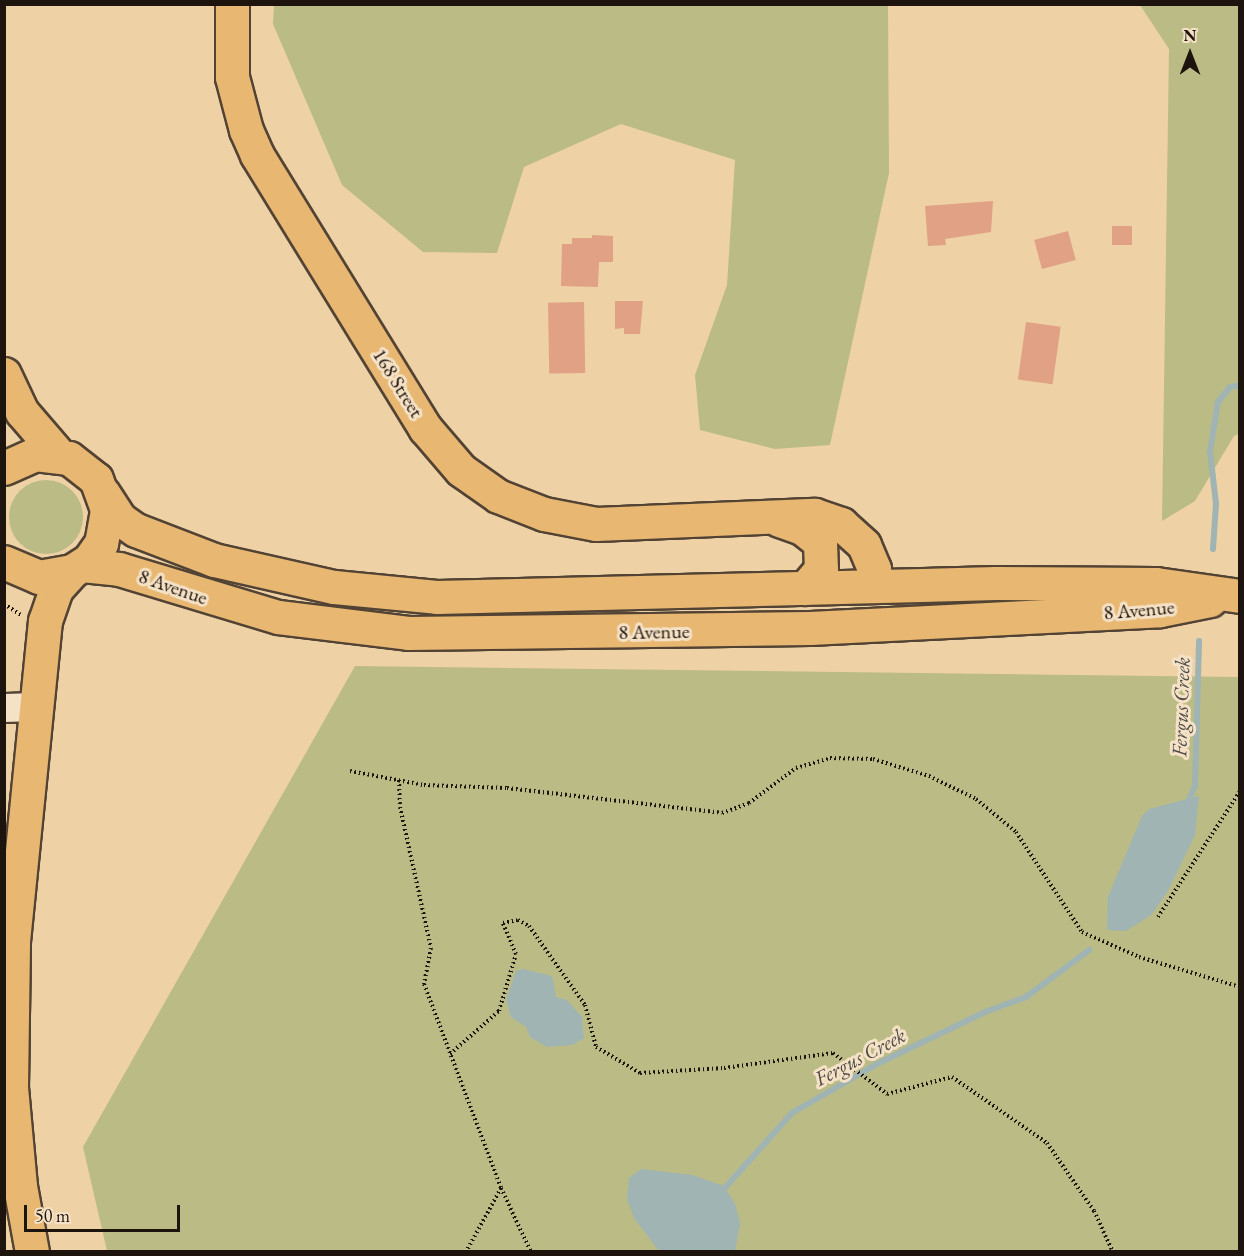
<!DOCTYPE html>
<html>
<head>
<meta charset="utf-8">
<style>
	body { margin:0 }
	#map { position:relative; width:1244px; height:1256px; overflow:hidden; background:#efd1a6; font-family:"EB Garamond",serif }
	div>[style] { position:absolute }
	.green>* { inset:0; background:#bbbb85 }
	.round { border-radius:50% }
	.water>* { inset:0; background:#9fb4b3 }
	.stream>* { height:6px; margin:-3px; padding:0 3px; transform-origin:3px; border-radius:3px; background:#9fb4b3 }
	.building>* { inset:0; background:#e0a185; transform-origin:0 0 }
	.path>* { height:4px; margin-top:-2px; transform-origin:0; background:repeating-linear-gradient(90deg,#1e140e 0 1.5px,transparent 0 4.5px) }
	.roads { filter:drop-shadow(2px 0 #524334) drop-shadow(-2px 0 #524334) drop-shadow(0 2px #524334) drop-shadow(0 -2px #524334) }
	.minor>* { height:28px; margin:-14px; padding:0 14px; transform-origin:14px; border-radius:14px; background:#f5e1c5 }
	.major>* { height:33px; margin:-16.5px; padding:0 16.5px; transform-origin:16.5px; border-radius:16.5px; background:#e8b873 }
	.highway>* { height:33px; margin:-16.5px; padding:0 16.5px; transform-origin:16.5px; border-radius:16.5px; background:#e8b873 }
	span { translate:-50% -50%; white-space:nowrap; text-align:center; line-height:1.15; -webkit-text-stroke:6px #f5e1c5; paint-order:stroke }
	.street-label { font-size:20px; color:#1e140e }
	.water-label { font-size:21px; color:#4b4c48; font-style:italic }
	.frame { position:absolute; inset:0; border:6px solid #1e140e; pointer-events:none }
	.north { position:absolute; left:1160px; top:24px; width:60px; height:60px; -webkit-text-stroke:4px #f5e1c5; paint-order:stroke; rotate:0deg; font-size:16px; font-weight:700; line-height:24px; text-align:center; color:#1e140e }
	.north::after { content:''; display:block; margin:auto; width:21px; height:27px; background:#1e140e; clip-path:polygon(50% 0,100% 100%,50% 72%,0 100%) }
	.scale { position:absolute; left:24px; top:1205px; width:156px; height:27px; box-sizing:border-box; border:3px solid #1e140e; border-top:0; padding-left:8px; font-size:18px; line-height:21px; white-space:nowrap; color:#1e140e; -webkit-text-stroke:4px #f5e1c5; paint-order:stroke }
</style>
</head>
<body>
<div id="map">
	<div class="green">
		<i style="clip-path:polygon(274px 5px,888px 5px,889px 173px,830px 445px,775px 449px,700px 430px,695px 375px,727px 285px,735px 160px,621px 124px,524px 167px,497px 253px,423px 252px,342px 185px,273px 24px)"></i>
		<i style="clip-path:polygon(1140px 5px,1240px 5px,1239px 434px,1234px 436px,1195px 501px,1162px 521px,1169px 49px)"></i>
		<i class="round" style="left:9px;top:480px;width:74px;height:74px"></i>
		<i style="clip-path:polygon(355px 666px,1239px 677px,1239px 1251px,107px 1251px,83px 1147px)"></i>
	</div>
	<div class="water">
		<i style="clip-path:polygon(1199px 796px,1195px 835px,1168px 891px,1151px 915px,1126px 931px,1107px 930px,1108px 897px,1142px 816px,1149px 809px)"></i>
		<i style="clip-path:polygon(523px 969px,552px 976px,556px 997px,567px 1000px,582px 1017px,584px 1038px,572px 1045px,547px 1047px,530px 1037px,526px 1027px,511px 1017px,506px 1000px,516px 971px)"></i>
		<i style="clip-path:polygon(641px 1169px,692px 1175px,724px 1186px,736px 1206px,740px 1224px,735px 1251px,659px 1251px,634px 1218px,627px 1199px,629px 1178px)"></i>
	</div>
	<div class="stream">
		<i style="left:1213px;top:549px;width:45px;rotate:-86.2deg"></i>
		<i style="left:1216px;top:504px;width:53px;rotate:-96.5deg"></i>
		<i style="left:1210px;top:451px;width:50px;rotate:-80.7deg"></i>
		<i style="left:1218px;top:402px;width:19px;rotate:-51deg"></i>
		<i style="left:1230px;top:387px;width:10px;rotate:-11deg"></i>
		<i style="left:1187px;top:804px;width:20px;rotate:-66deg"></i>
		<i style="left:1195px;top:786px;width:145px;rotate:-88.4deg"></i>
		<i style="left:722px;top:1191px;width:105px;rotate:-48.1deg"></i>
		<i style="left:792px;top:1113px;width:98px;rotate:-30deg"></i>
		<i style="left:877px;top:1064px;width:120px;rotate:-25.7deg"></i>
		<i style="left:985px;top:1012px;width:44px;rotate:-20.1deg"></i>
		<i style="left:1026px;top:997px;width:79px;rotate:-36.7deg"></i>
	</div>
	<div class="building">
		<i style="clip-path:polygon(993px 201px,991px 232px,945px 239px,946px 245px,928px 246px,925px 206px)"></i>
		<i style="left:1112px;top:226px;width:20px;height:19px"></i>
		<i style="left:1068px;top:231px;width:30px;height:35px;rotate:75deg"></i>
		<i style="clip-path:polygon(592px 235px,613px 236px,613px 262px,599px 262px,598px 287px,561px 286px,562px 244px,572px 244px,572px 238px,592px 238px)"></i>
		<i style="clip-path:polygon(615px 301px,643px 301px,640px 334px,624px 334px,624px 328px,615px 329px)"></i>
		<i style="left:584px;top:302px;width:71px;height:36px;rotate:89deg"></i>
		<i style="left:1026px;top:322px;width:35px;height:58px;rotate:8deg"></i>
	</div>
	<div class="path">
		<i style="left:4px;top:604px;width:20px;rotate:33deg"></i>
		<i style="left:350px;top:771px;width:75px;rotate:10.7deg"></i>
		<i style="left:424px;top:785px;width:83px;rotate:2.1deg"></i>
		<i style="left:507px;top:788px;width:216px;rotate:6.6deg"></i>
		<i style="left:722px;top:813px;width:29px;rotate:-20deg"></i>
		<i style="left:749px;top:803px;width:59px;rotate:-36.7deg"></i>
		<i style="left:796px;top:768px;width:35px;rotate:-16deg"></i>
		<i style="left:830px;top:758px;width:43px;rotate:1.3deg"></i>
		<i style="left:873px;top:759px;width:59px;rotate:16.9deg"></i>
		<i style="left:929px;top:776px;width:52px;rotate:26.1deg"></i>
		<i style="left:976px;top:799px;width:52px;rotate:39.5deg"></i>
		<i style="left:1016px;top:832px;width:120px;rotate:56.6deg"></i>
		<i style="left:1082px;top:932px;width:62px;rotate:23.7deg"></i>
		<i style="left:1139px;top:957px;width:105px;rotate:16.5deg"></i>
		<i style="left:399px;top:780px;width:27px;rotate:88deg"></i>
		<i style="left:400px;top:807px;width:144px;rotate:77.6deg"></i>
		<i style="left:431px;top:948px;width:37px;rotate:101deg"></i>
		<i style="left:424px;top:984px;width:218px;rotate:69.3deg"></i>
		<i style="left:501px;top:1188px;width:73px;rotate:118.7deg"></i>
		<i style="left:1158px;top:917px;width:150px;rotate:-56.9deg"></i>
		<i style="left:450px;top:1054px;width:65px;rotate:-41.3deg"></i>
		<i style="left:499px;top:1011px;width:59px;rotate:-73.4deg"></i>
		<i style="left:516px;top:954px;width:34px;rotate:-113deg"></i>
		<i style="left:503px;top:923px;width:15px;rotate:-11deg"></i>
		<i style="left:518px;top:920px;width:13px;rotate:29deg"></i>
		<i style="left:529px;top:926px;width:97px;rotate:54.7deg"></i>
		<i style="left:585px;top:1005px;width:43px;rotate:75.3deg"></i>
		<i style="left:596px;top:1047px;width:51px;rotate:30.6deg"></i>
		<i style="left:640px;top:1073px;width:84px;rotate:-3.4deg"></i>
		<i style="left:724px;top:1068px;width:110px;rotate:-7.8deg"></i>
		<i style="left:833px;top:1053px;width:68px;rotate:37.2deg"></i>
		<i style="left:887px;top:1094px;width:67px;rotate:-14.7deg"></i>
		<i style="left:952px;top:1077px;width:116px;rotate:34.8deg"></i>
		<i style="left:1047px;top:1143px;width:83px;rotate:55.3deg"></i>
		<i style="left:1094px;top:1211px;width:45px;rotate:65.1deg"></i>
		<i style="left:501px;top:1188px;width:71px;rotate:64.9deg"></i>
	</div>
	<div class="roads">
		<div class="minor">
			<i style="left:4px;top:708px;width:30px;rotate:-2deg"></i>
		</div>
		<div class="major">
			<i style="left:232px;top:4px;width:73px;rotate:90deg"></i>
			<i style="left:232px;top:77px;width:55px;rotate:75.2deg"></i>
			<i style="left:246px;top:130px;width:27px;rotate:66deg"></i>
			<i style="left:257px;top:155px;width:321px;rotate:58.4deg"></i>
			<i style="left:425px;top:428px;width:55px;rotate:49.4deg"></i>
			<i style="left:461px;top:470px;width:45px;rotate:35.1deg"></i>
			<i style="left:498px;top:496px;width:49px;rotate:21.4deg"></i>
			<i style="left:544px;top:514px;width:53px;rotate:10.9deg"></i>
			<i style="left:596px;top:524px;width:219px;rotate:-2.4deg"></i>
			<i style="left:815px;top:515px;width:28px;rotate:19deg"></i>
			<i style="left:841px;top:524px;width:31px;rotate:42deg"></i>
			<i style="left:864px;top:545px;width:26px;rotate:67deg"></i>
			<i style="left:874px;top:569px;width:17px;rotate:87deg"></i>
			<i style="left:4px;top:468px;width:34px;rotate:-24deg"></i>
			<i style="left:35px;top:454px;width:34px;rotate:7deg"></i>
			<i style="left:69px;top:458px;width:34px;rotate:38deg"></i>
			<i style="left:96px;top:479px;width:33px;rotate:70deg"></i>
			<i style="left:107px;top:510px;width:34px;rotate:100deg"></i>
			<i style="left:101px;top:543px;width:21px;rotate:125deg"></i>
			<i style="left:89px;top:560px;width:20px;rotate:147deg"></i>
			<i style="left:72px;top:571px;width:34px;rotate:170deg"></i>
			<i style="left:39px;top:577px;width:38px;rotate:-157deg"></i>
			<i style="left:103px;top:493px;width:31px;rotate:57deg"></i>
			<i style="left:120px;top:519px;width:19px;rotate:35deg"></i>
			<i style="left:136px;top:530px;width:84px;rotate:21deg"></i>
			<i style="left:214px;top:560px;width:123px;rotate:12.7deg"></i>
			<i style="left:334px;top:587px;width:103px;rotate:5.5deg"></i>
			<i style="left:437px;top:597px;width:559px;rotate:-1.43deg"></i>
			<i style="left:996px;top:583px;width:160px;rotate:0.4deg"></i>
			<i style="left:1156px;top:584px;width:85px;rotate:8.1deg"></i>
			<i style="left:779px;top:520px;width:24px;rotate:19deg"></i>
			<i style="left:802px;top:528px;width:23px;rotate:38deg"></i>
			<i style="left:820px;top:542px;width:27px;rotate:88deg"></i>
			<i style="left:821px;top:569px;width:25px;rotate:130deg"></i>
			<i style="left:82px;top:565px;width:37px;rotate:6deg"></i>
			<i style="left:119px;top:569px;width:166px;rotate:16.8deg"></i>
			<i style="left:278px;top:617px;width:131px;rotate:7deg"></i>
			<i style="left:408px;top:633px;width:402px;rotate:-0.7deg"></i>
			<i style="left:810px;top:628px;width:350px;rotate:-2.9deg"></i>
			<i style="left:1160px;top:610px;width:51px;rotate:-11.3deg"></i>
		</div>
		<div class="highway">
			<i style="left:4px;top:374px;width:42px;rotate:64.7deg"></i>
			<i style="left:22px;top:412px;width:57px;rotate:49.3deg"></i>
			<i style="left:32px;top:1252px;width:67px;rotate:-100.3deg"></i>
			<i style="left:20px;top:1186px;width:99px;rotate:-95.2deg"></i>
			<i style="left:11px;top:1087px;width:146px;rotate:-89.2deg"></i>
			<i style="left:13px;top:941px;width:322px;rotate:-84.3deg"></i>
			<i style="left:45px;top:621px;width:34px;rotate:-71deg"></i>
			<i style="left:56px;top:589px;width:24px;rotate:-48deg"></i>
		</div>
	</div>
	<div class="street-label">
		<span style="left:398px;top:383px;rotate:58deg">168 Street</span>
		<span style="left:173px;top:587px;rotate:19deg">8 Avenue</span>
		<span style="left:1139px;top:610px;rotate:-5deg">8 Avenue</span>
		<span style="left:654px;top:632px;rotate:-1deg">8 Avenue</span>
	</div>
	<div class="water-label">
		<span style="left:1181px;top:707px;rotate:-88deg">Fergus Creek</span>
		<span style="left:860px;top:1057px;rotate:-28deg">Fergus Creek</span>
	</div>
	<div class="frame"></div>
	<div class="north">N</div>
	<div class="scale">50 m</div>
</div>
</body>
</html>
